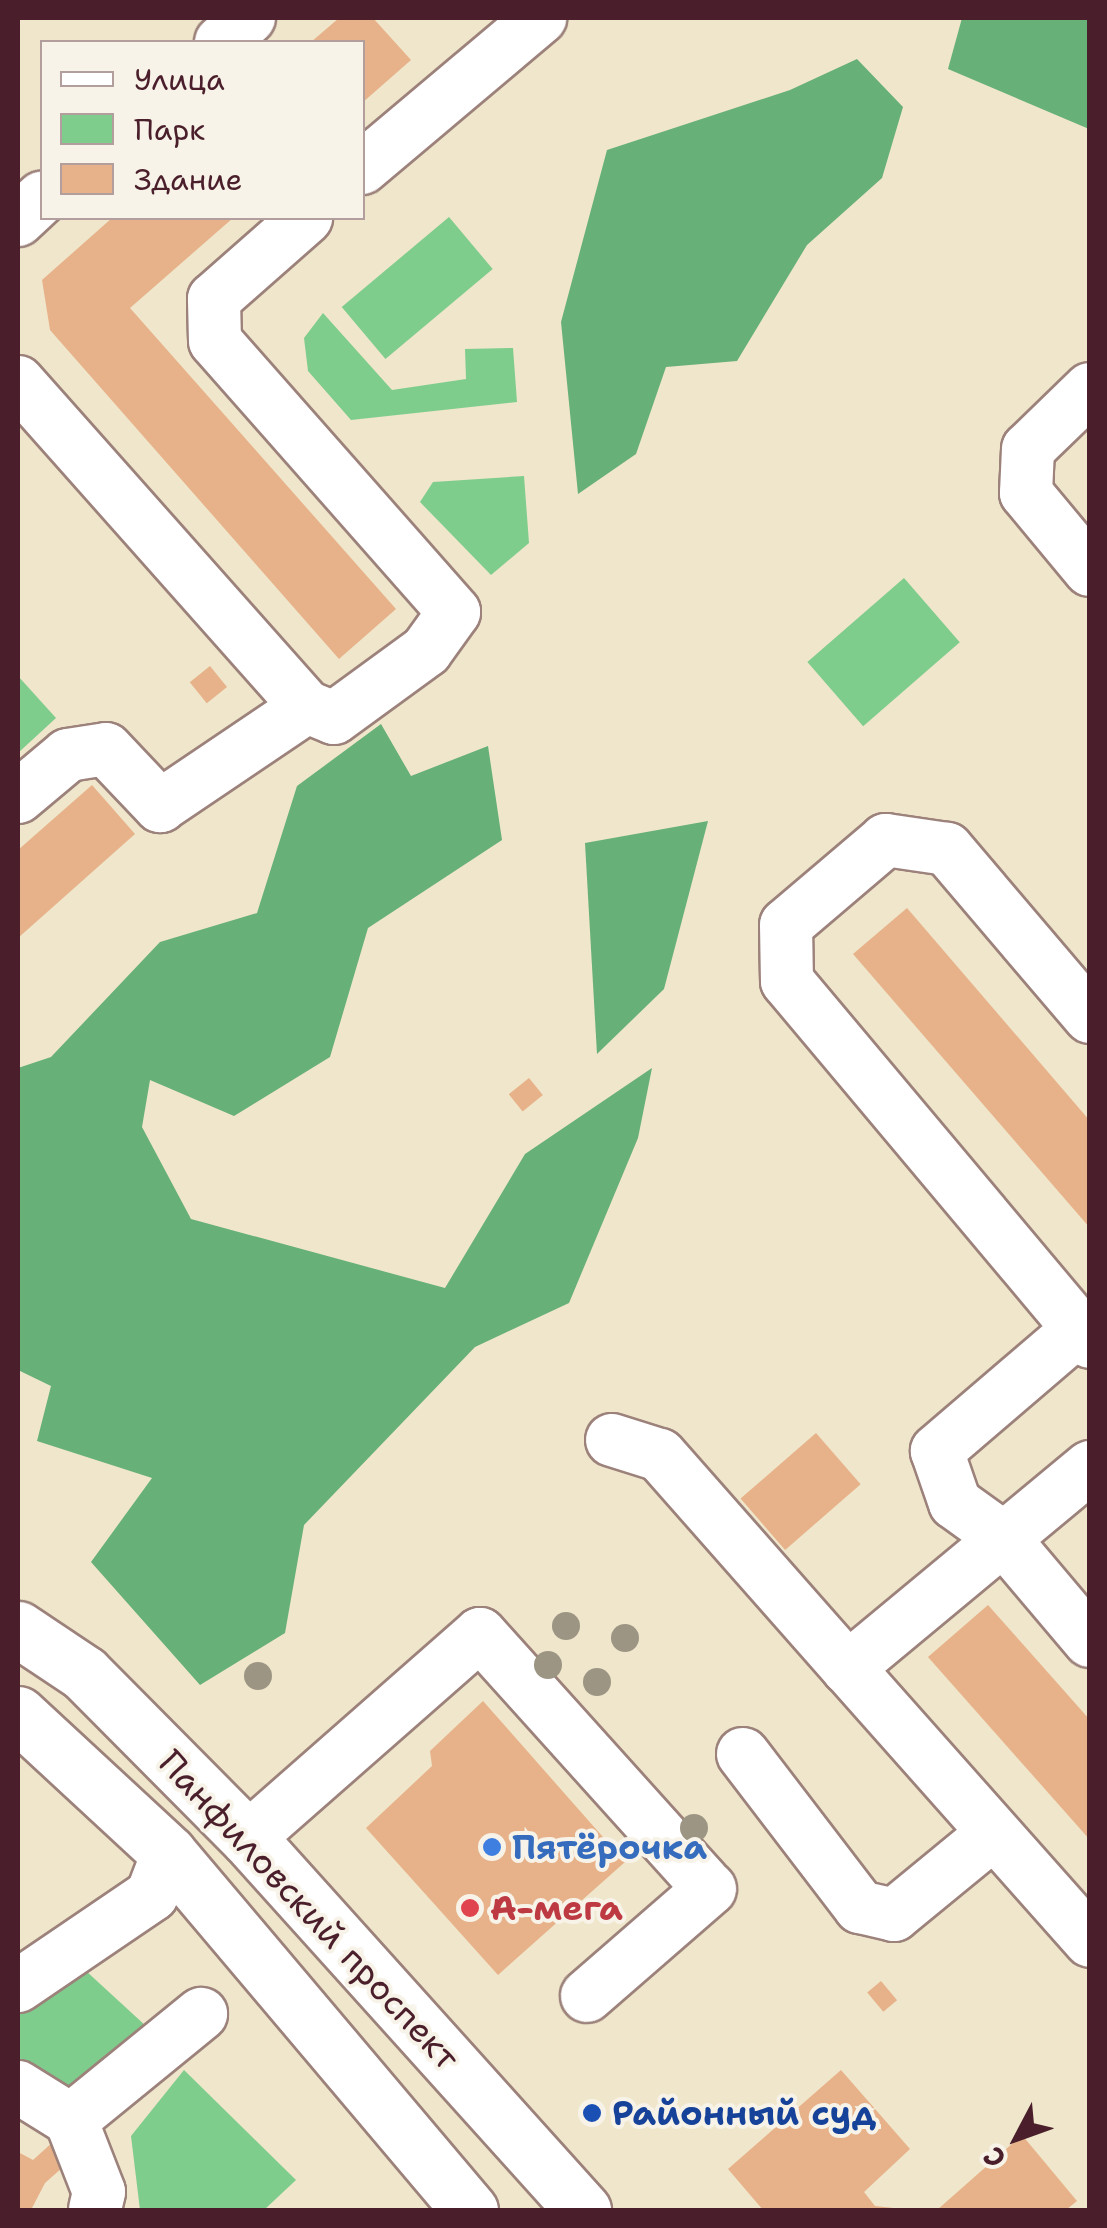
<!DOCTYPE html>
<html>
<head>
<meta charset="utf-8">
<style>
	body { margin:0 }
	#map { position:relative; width:1107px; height:2228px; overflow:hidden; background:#efe6cb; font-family:"Shantell Sans",sans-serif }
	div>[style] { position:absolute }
	.green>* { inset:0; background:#7fcd8c; transform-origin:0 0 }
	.forest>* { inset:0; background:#67b078 }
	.building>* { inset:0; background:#e7b289; transform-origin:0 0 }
	.roads { filter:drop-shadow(2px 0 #9c827b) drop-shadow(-2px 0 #9c827b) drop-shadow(0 2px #9c827b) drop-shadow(0 -2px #9c827b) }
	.minor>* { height:52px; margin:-26px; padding:0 26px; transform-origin:26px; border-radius:26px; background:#fff }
	.major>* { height:55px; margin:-27.5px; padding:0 27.5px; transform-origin:27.5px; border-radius:27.5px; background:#fff }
	.trees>* { width:28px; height:28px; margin:-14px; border-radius:50%; background:#9d9583 }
	.dots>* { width:28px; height:28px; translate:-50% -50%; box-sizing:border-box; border:5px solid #f7f3e8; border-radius:50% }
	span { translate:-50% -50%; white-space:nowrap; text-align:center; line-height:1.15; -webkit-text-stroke:8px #f7f3e8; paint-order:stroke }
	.shop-label { font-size:35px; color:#366cbe; font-weight:700 }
	.left { translate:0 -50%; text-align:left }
	.health-label { font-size:35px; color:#be3a42; font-weight:700 }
	.street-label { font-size:35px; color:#4a1f2b }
	.transit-label { font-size:35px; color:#164399; font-weight:700 }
	.frame { position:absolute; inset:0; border:20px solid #4a1f2b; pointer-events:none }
	.legend { position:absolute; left:40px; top:40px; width:325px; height:180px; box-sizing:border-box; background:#f7f3e8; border:2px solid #b29e9c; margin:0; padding:12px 18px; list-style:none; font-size:30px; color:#4a1f2b }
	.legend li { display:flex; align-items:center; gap:20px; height:50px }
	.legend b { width:50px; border:2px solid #b29e9c }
	.north { position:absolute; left:967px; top:2088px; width:100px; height:100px; -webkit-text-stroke:8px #f7f3e8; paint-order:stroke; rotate:229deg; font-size:28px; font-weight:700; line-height:40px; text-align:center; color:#4a1f2b }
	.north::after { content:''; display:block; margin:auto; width:35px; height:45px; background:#4a1f2b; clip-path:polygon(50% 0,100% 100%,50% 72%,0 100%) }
</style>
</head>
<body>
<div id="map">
	<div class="green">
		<i style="left:449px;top:217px;width:68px;height:140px;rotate:50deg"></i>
		<i style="clip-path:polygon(323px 313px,392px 390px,466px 379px,465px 349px,513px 348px,517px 402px,351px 420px,308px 371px,304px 338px)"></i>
		<i style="clip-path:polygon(524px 476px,529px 543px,491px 575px,420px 502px,433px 482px)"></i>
		<i style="left:904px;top:578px;width:85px;height:128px;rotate:49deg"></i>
		<i style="clip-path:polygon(18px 676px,56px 718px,18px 753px)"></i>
		<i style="clip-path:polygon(73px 1959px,147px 2027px,65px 2100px,18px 2071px,18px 2001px)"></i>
		<i style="clip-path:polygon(184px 2070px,296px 2180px,264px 2210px,140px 2210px,131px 2136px)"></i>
	</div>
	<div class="forest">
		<i style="clip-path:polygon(962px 18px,1089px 18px,1089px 129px,948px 69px)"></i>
		<i style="clip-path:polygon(857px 59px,903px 107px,882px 178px,807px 245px,737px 361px,666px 367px,636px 454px,578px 494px,561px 322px,607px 150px,790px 90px)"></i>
		<i style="clip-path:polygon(381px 724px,411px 776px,488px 746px,502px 840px,368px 928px,330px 1057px,234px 1116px,150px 1080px,142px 1127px,191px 1219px,445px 1288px,525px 1154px,652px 1068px,638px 1138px,569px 1303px,475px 1347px,304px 1525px,285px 1633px,200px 1685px,91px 1562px,152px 1478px,37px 1441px,51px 1386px,18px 1370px,18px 1068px,51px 1057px,160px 942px,257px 913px,297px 786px)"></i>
		<i style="clip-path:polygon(708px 821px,664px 989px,597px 1054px,585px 843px)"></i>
	</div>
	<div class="building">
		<i style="clip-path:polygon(339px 18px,373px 18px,411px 60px,362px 103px,362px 42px,311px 42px)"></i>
		<i style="clip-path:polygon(112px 218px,233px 218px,130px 308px,396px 609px,339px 659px,50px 330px,42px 280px)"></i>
		<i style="left:210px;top:666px;width:27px;height:26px;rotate:51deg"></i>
		<i style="clip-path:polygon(92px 785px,135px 834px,18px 938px,18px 850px)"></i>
		<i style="clip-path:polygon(907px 908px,1090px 1121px,1090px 1228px,853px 954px)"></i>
		<i style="left:529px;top:1078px;width:22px;height:26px;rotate:51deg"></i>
		<i style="left:816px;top:1433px;width:68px;height:100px;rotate:49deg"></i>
		<i style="clip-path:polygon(988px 1605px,1090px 1720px,1090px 1840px,928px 1657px)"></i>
		<i style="clip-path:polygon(483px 1701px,625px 1862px,498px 1975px,366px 1828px,432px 1766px,430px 1751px)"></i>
		<i style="left:881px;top:1981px;width:25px;height:18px;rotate:50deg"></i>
		<i style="clip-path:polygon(841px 2070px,910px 2149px,864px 2192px,875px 2206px,912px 2210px,763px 2210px,728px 2169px)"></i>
		<i style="clip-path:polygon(1022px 2135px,1077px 2201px,1066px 2210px,937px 2210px)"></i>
		<i style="clip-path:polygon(54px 2141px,71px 2160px,45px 2183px,31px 2210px,18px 2210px,18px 2152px,33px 2160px)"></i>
	</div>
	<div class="roads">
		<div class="minor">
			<i style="left:221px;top:42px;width:37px;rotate:-41deg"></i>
			<i style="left:362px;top:168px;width:233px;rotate:-40.1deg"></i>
			<i style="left:18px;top:220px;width:33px;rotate:-43deg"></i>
			<i style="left:18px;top:382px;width:435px;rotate:48.4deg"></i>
			<i style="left:307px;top:707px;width:29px;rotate:22deg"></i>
			<i style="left:334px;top:718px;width:114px;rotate:-36.1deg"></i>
			<i style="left:426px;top:651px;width:48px;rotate:-54.3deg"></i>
			<i style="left:454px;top:612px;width:361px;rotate:-131.4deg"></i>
			<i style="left:215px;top:341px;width:42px;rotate:-91.4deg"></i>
			<i style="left:214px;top:299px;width:123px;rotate:-41.4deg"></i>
			<i style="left:1090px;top:389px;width:86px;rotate:135.9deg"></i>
			<i style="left:1028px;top:449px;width:44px;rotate:92.6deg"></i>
			<i style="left:1026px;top:493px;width:100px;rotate:50.3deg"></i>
			<i style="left:18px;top:797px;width:65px;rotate:-40deg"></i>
			<i style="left:68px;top:755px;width:38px;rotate:-9deg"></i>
			<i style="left:106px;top:749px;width:79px;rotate:46.5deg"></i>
			<i style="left:160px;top:806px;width:177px;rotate:-34deg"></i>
			<i style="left:1090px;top:1017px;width:221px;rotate:-130.4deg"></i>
			<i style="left:947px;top:849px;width:62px;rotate:-171.6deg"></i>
			<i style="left:886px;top:840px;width:131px;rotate:139.6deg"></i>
			<i style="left:786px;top:925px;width:56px;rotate:89deg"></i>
			<i style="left:787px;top:981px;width:471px;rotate:50deg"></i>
			<i style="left:1078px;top:1330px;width:186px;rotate:139.4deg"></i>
			<i style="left:937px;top:1451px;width:55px;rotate:70.9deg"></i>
			<i style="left:955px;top:1503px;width:58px;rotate:35.9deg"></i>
			<i style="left:1002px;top:1537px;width:136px;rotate:49.8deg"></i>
			<i style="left:612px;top:1440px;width:50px;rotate:17.4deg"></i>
			<i style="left:660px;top:1455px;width:284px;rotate:48.6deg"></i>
			<i style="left:1090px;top:1467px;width:315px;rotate:140.3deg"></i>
			<i style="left:848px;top:1668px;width:365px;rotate:48.4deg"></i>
			<i style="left:743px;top:1754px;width:193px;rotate:52.6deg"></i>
			<i style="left:860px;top:1907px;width:35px;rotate:13deg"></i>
			<i style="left:894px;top:1915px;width:129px;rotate:-39.4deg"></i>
			<i style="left:248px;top:1838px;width:309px;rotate:-41.3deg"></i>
			<i style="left:480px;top:1634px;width:343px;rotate:48deg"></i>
			<i style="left:710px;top:1889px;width:163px;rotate:139deg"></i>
			<i style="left:18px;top:1986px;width:162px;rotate:-34.2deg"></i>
			<i style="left:152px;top:1895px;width:45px;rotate:-69.1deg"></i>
			<i style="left:18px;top:2087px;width:62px;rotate:31.9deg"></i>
			<i style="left:71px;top:2120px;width:77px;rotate:68.7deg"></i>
			<i style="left:99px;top:2192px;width:18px;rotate:103deg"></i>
			<i style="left:71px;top:2120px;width:168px;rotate:-39.2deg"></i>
		</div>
		<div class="major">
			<i style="left:18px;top:1629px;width:79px;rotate:33.7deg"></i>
			<i style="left:84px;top:1673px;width:233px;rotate:45.2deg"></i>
			<i style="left:248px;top:1838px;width:501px;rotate:48deg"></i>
			<i style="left:18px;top:1714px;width:205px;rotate:42.8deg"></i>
			<i style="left:168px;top:1853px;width:468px;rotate:49.8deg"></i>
		</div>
	</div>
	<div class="trees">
		<i style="left:566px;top:1626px"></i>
		<i style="left:625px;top:1638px"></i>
		<i style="left:548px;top:1665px"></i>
		<i style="left:258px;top:1676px"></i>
		<i style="left:597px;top:1682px"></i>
		<i style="left:694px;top:1828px"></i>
	</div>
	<div class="dots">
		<i style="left:492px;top:1847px;background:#3f7fe0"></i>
		<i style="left:470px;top:1908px;background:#e0444e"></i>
		<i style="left:592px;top:2113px;background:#1a4fb4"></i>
	</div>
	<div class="shop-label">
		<span class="left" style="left:512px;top:1847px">Пятёрочка</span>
	</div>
	<div class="health-label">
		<span class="left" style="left:490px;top:1908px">А-мега</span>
	</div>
	<div class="street-label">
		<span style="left:309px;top:1910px;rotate:47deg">Панфиловский проспект</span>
	</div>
	<div class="transit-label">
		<span class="left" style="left:612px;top:2113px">Районный суд</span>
	</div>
	<div class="frame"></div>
	<ul class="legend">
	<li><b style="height:12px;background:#fff"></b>Улица</li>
	<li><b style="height:28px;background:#7fcd8c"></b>Парк</li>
	<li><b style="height:28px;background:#e7b289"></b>Здание</li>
	</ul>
	<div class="north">С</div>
</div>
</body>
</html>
